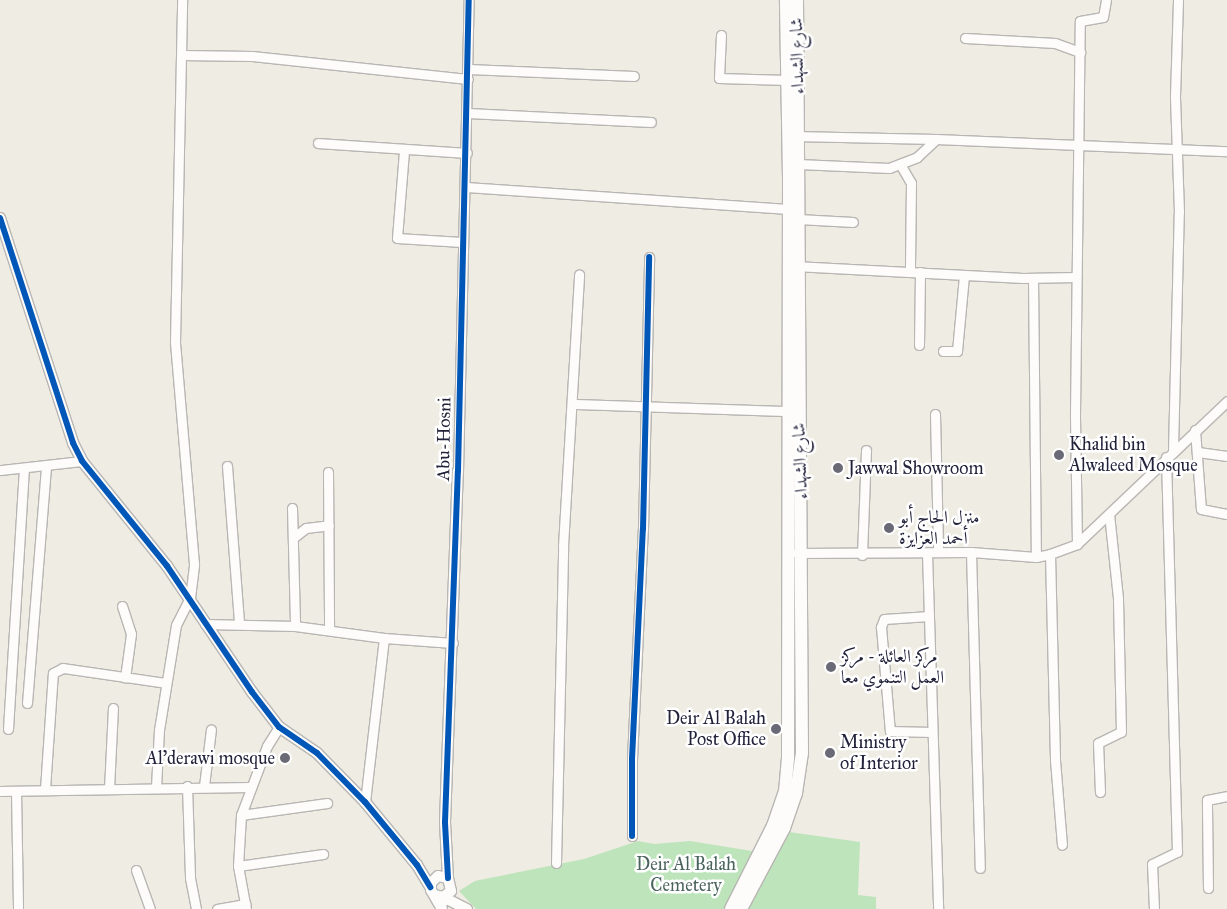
<!DOCTYPE html>
<html>
<head>
<meta charset="utf-8">
<style>
	body { margin:0 }
	#map { position:relative; width:1227px; height:909px; overflow:hidden; background:#efece3; font-family:"IM FELL Great Primer",Amiri,serif }
	div>[style] { position:absolute }
	.green>* { inset:0; background:#bde4ba }
	.roads { filter:drop-shadow(1px 0 #b8b6b3) drop-shadow(-1px 0 #b8b6b3) drop-shadow(0 1px #b8b6b3) drop-shadow(0 -1px #b8b6b3) }
	.minor>* { height:9px; margin:-4.5px; padding:0 4.5px; transform-origin:4.5px; border-radius:4.5px; background:#fdfcfb }
	.tertiary>* { height:10px; margin:-5px; padding:0 5px; transform-origin:5px; border-radius:5px; background:#fdfcfb }
	.secondary>* { height:12px; margin:-6px; padding:0 6px; transform-origin:6px; border-radius:6px; background:#fdfcfb }
	.cycleway>* { height:6px; margin:-3px; padding:0 3px; transform-origin:3px; border-radius:3px; background:#0057b8 }
	.dots>* { width:14px; height:14px; translate:-50% -50%; box-sizing:border-box; border:2px solid #fff; border-radius:50% }
	span { translate:-50% -50%; white-space:nowrap; text-align:center; line-height:1.15; -webkit-text-stroke:5px #fff; paint-order:stroke }
	.street-label { font-size:18px; color:#22223b }
	.poi-label { font-size:18px; color:#22223b }
	.left { translate:0 -50%; text-align:left }
	.right { translate:-100% -50%; text-align:right }
	.park-label { font-size:18px; color:#4a635c }
</style>
</head>
<body>
<div id="map">
	<div class="green">
		<i style="clip-path:polygon(789px 832px,860px 842px,858px 895px,876px 897px,876px 909px,746px 909px)"></i>
		<i style="clip-path:polygon(638px 841px,654px 844px,690px 841px,758px 852px,727px 909px,476px 909px,459px 891px,475px 881px,584px 859px)"></i>
	</div>
	<div class="roads">
		<div class="minor">
			<i style="left:721px;top:35px;width:43px;rotate:92.7deg"></i>
			<i style="left:719px;top:78px;width:68px;rotate:1.7deg"></i>
			<i style="left:965px;top:38px;width:90px;rotate:3.2deg"></i>
			<i style="left:1055px;top:43px;width:27px;rotate:20deg"></i>
			<i style="left:181px;top:55px;width:71px;rotate:0.8deg"></i>
			<i style="left:252px;top:56px;width:217px;rotate:6.1deg"></i>
			<i style="left:468px;top:69px;width:166px;rotate:2.4deg"></i>
			<i style="left:467px;top:113px;width:184px;rotate:2.8deg"></i>
			<i style="left:793px;top:136px;width:143px;rotate:1.2deg"></i>
			<i style="left:318px;top:143px;width:149px;rotate:3.8deg"></i>
			<i style="left:404px;top:151px;width:87px;rotate:94.6deg"></i>
			<i style="left:397px;top:238px;width:65px;rotate:3.5deg"></i>
			<i style="left:798px;top:164px;width:91px;rotate:2.5deg"></i>
			<i style="left:889px;top:168px;width:30px;rotate:-21deg"></i>
			<i style="left:917px;top:157px;width:26px;rotate:-43deg"></i>
			<i style="left:936px;top:139px;width:291px;rotate:2.4deg"></i>
			<i style="left:900px;top:164px;width:22px;rotate:60deg"></i>
			<i style="left:911px;top:183px;width:88px;rotate:90.7deg"></i>
			<i style="left:466px;top:187px;width:323px;rotate:3.9deg"></i>
			<i style="left:798px;top:219px;width:55px;rotate:3.1deg"></i>
			<i style="left:794px;top:266px;width:229px;rotate:3deg"></i>
			<i style="left:1023px;top:278px;width:53px;rotate:-1.1deg"></i>
			<i style="left:1033px;top:278px;width:279px;rotate:89.4deg"></i>
			<i style="left:919px;top:345px;width:73px;rotate:-89.2deg"></i>
			<i style="left:943px;top:351px;width:14px"></i>
			<i style="left:957px;top:351px;width:76px;rotate:-84.7deg"></i>
			<i style="left:573px;top:404px;width:214px;rotate:1.9deg"></i>
			<i style="left:935px;top:414px;width:137px;rotate:88.7deg"></i>
			<i style="left:1195px;top:430px;width:79px;rotate:85.7deg"></i>
			<i style="left:1201px;top:509px;width:26px;rotate:11deg"></i>
			<i style="left:1173px;top:450px;width:238px;rotate:-88.6deg"></i>
			<i style="left:1179px;top:212px;width:116px;rotate:-92deg"></i>
			<i style="left:1175px;top:96px;width:96px;rotate:-88.2deg"></i>
			<i style="left:1198px;top:452px;width:29px;rotate:8deg"></i>
			<i style="left:227px;top:466px;width:157px;rotate:85.6deg"></i>
			<i style="left:0;top:470px;width:82px;rotate:-6.3deg"></i>
			<i style="left:458px;top:471px;width:471px;rotate:-88.7deg"></i>
			<i style="left:328px;top:472px;width:158px;rotate:89.6deg"></i>
			<i style="left:292px;top:508px;width:118px;rotate:88.5deg"></i>
			<i style="left:293px;top:538px;width:16px;rotate:-38deg"></i>
			<i style="left:306px;top:528px;width:23px;rotate:-7deg"></i>
			<i style="left:1077px;top:544px;width:130px;rotate:-90.9deg"></i>
			<i style="left:1075px;top:414px;width:393px;rotate:-89.3deg"></i>
			<i style="left:1080px;top:21px;width:23px;rotate:-10deg"></i>
			<i style="left:1103px;top:17px;width:17px;rotate:-80deg"></i>
			<i style="left:971px;top:552px;width:316px;rotate:88.4deg"></i>
			<i style="left:797px;top:553px;width:174px;rotate:-0.3deg"></i>
			<i style="left:971px;top:552px;width:65px;rotate:4.4deg"></i>
			<i style="left:1036px;top:557px;width:14px;rotate:-12deg"></i>
			<i style="left:1050px;top:554px;width:29px;rotate:-20deg"></i>
			<i style="left:1077px;top:544px;width:207px;rotate:-43.6deg"></i>
			<i style="left:927px;top:553px;width:356px;rotate:88.2deg"></i>
			<i style="left:1050px;top:554px;width:206px;rotate:88.6deg"></i>
			<i style="left:1055px;top:760px;width:85px;rotate:85.3deg"></i>
			<i style="left:862px;top:555px;width:105px;rotate:-87.8deg"></i>
			<i style="left:122px;top:606px;width:29px;rotate:72deg"></i>
			<i style="left:131px;top:634px;width:44px;rotate:97.8deg"></i>
			<i style="left:929px;top:616px;width:45px;rotate:176.2deg"></i>
			<i style="left:884px;top:619px;width:9px;rotate:111deg"></i>
			<i style="left:881px;top:627px;width:104px;rotate:85.1deg"></i>
			<i style="left:890px;top:731px;width:42px;rotate:1.4deg"></i>
			<i style="left:205px;top:624px;width:90px;rotate:1.3deg"></i>
			<i style="left:295px;top:626px;width:90px;rotate:7.7deg"></i>
			<i style="left:384px;top:638px;width:69px;rotate:4.1deg"></i>
			<i style="left:27px;top:703px;width:238px;rotate:-85.4deg"></i>
			<i style="left:8px;top:729px;width:259px;rotate:-86.5deg"></i>
			<i style="left:187px;top:786px;width:92px;rotate:88.1deg"></i>
			<i style="left:190px;top:878px;width:32px;rotate:79deg"></i>
			<i style="left:204px;top:786px;width:57px;rotate:-83deg"></i>
			<i style="left:156px;top:787px;width:57px;rotate:-87deg"></i>
			<i style="left:159px;top:730px;width:106px;rotate:-80.8deg"></i>
			<i style="left:176px;top:625px;width:30px;rotate:-63deg"></i>
			<i style="left:190px;top:598px;width:34px;rotate:-83deg"></i>
			<i style="left:194px;top:564px;width:223px;rotate:-94.9deg"></i>
			<i style="left:175px;top:342px;width:342px;rotate:-88.8deg"></i>
			<i style="left:45px;top:789px;width:116px;rotate:-86.1deg"></i>
			<i style="left:53px;top:673px;width:11px;rotate:-27deg"></i>
			<i style="left:63px;top:668px;width:104px;rotate:8.3deg"></i>
			<i style="left:109px;top:789px;width:81px;rotate:-87.2deg"></i>
			<i style="left:0;top:791px;width:250px;rotate:-0.9deg"></i>
			<i style="left:16px;top:791px;width:118px;rotate:89deg"></i>
			<i style="left:1100px;top:792px;width:49px;rotate:-92.3deg"></i>
			<i style="left:1098px;top:743px;width:25px;rotate:-26deg"></i>
			<i style="left:1121px;top:732px;width:134px;rotate:-91.3deg"></i>
			<i style="left:1118px;top:598px;width:84px;rotate:-96.1deg"></i>
			<i style="left:365px;top:802px;width:165px;rotate:-83.4deg"></i>
			<i style="left:241px;top:815px;width:87px;rotate:-7.9deg"></i>
			<i style="left:632px;top:836px;width:77px;rotate:-90deg"></i>
			<i style="left:632px;top:759px;width:230px;rotate:-87.3deg"></i>
			<i style="left:643px;top:529px;width:272px;rotate:-88.7deg"></i>
			<i style="left:556px;top:863px;width:317px;rotate:-88.7deg"></i>
			<i style="left:563px;top:546px;width:272px;rotate:-86.6deg"></i>
			<i style="left:238px;top:866px;width:86px;rotate:-8deg"></i>
			<i style="left:136px;top:870px;width:41px;rotate:70.3deg"></i>
			<i style="left:1208px;top:888px;width:88px;rotate:-90.7deg"></i>
			<i style="left:1207px;top:800px;width:20px;rotate:-11deg"></i>
			<i style="left:217px;top:909px;width:29px;rotate:-10deg"></i>
			<i style="left:246px;top:909px;width:44px;rotate:-100.5deg"></i>
			<i style="left:238px;top:866px;width:51px;rotate:-86.6deg"></i>
			<i style="left:241px;top:815px;width:74px;rotate:-69.4deg"></i>
			<i style="left:267px;top:746px;width:22px;rotate:-58deg"></i>
			<i style="left:1154px;top:909px;width:45px;rotate:-92.5deg"></i>
			<i style="left:1152px;top:864px;width:28px;rotate:-26deg"></i>
			<i style="left:1177px;top:852px;width:395px;rotate:-91.6deg"></i>
		</div>
		<div class="tertiary">
			<i style="left:0;top:218px;width:237px;rotate:72deg"></i>
			<i style="left:73px;top:443px;width:20px;rotate:63deg"></i>
			<i style="left:82px;top:461px;width:135px;rotate:51deg"></i>
			<i style="left:167px;top:566px;width:152px;rotate:56deg"></i>
			<i style="left:252px;top:692px;width:44px;rotate:52.4deg"></i>
			<i style="left:279px;top:727px;width:46px;rotate:34.4deg"></i>
			<i style="left:317px;top:753px;width:69px;rotate:45.6deg"></i>
			<i style="left:365px;top:802px;width:82px;rotate:50.5deg"></i>
			<i style="left:417px;top:865px;width:26px;rotate:59deg"></i>
			<i style="left:448px;top:878px;width:56px;rotate:-93.1deg"></i>
			<i style="left:445px;top:822px;width:351px;rotate:-87.9deg"></i>
			<i style="left:435px;top:895px;width:8px;rotate:14deg"></i>
			<i style="left:443px;top:897px;width:10px;rotate:-37deg"></i>
			<i style="left:451px;top:891px;width:13px;rotate:-103deg"></i>
			<i style="left:448px;top:878px;width:10px;rotate:-169deg"></i>
			<i style="left:438px;top:876px;width:10px;rotate:135deg"></i>
			<i style="left:431px;top:883px;width:7px;rotate:90deg"></i>
			<i style="left:431px;top:890px;width:22px;rotate:60deg"></i>
			<i style="left:443px;top:902px;width:5px;rotate:-90deg"></i>
			<i style="left:443px;top:897px;width:27px;rotate:27deg"></i>
		</div>
		<div class="secondary">
			<i style="left:731px;top:909px;width:93px;rotate:-63.2deg"></i>
			<i style="left:773px;top:826px;width:36px;rotate:-71deg"></i>
			<i style="left:785px;top:792px;width:33px;rotate:-85deg"></i>
			<i style="left:788px;top:759px;width:582px;rotate:-89.9deg"></i>
			<i style="left:789px;top:177px;width:177px;rotate:-91deg"></i>
			<i style="left:741px;top:909px;width:92px;rotate:-62deg"></i>
			<i style="left:784px;top:828px;width:37px;rotate:-71deg"></i>
			<i style="left:796px;top:793px;width:40px;rotate:-81.5deg"></i>
			<i style="left:802px;top:753px;width:753px;rotate:-90.38deg"></i>
		</div>
	</div>
	<div class="cycleway">
		<i style="left:0;top:218px;width:237px;rotate:72deg"></i>
		<i style="left:73px;top:443px;width:20px;rotate:63deg"></i>
		<i style="left:82px;top:461px;width:135px;rotate:51deg"></i>
		<i style="left:167px;top:566px;width:152px;rotate:56deg"></i>
		<i style="left:252px;top:692px;width:44px;rotate:52.4deg"></i>
		<i style="left:279px;top:727px;width:46px;rotate:34.4deg"></i>
		<i style="left:317px;top:753px;width:69px;rotate:45.6deg"></i>
		<i style="left:365px;top:802px;width:82px;rotate:50.5deg"></i>
		<i style="left:417px;top:865px;width:26px;rotate:59deg"></i>
		<i style="left:632px;top:836px;width:77px;rotate:-90deg"></i>
		<i style="left:632px;top:759px;width:230px;rotate:-87.3deg"></i>
		<i style="left:643px;top:529px;width:272px;rotate:-88.7deg"></i>
		<i style="left:448px;top:878px;width:56px;rotate:-93.1deg"></i>
		<i style="left:445px;top:822px;width:351px;rotate:-87.9deg"></i>
		<i style="left:458px;top:471px;width:471px;rotate:-88.7deg"></i>
	</div>
	<div class="dots">
		<i style="left:1059px;top:455px;background:#6a6976"></i>
		<i style="left:838px;top:468px;background:#6a6976"></i>
		<i style="left:889px;top:528px;background:#6a6976"></i>
		<i style="left:831px;top:667px;background:#6a6976"></i>
		<i style="left:776px;top:729px;background:#6a6976"></i>
		<i style="left:830px;top:753px;background:#6a6976"></i>
		<i style="left:285px;top:758px;background:#6a6976"></i>
	</div>
	<div class="street-label">
		<span style="left:797px;top:56px;rotate:-91deg">شارع الشهداء</span>
		<span style="left:444px;top:439px;rotate:-89deg">Abu-Hosni</span>
		<span style="left:800px;top:461px;rotate:-92deg">شارع الشهداء</span>
	</div>
	<div class="poi-label">
		<span class="left" style="left:1069px;top:455px">Khalid bin<br>Alwaleed Mosque</span>
		<span class="left" style="left:848px;top:468px">Jawwal Showroom</span>
		<span class="left" style="left:899px;top:528px">منزل الحاج أبو<br>أحمد العزايزة</span>
		<span class="left" style="left:841px;top:667px">مركز العائلة - مركز<br>العمل التنموي معا</span>
		<span class="right" style="left:766px;top:729px">Deir Al Balah<br>Post Office</span>
		<span class="left" style="left:840px;top:753px">Ministry<br>of Interior</span>
		<span class="right" style="left:275px;top:758px">Al'derawi mosque</span>
	</div>
	<div class="park-label">
		<span style="left:686px;top:875px">Deir Al Balah<br>Cemetery</span>
	</div>
</div>
</body>
</html>
